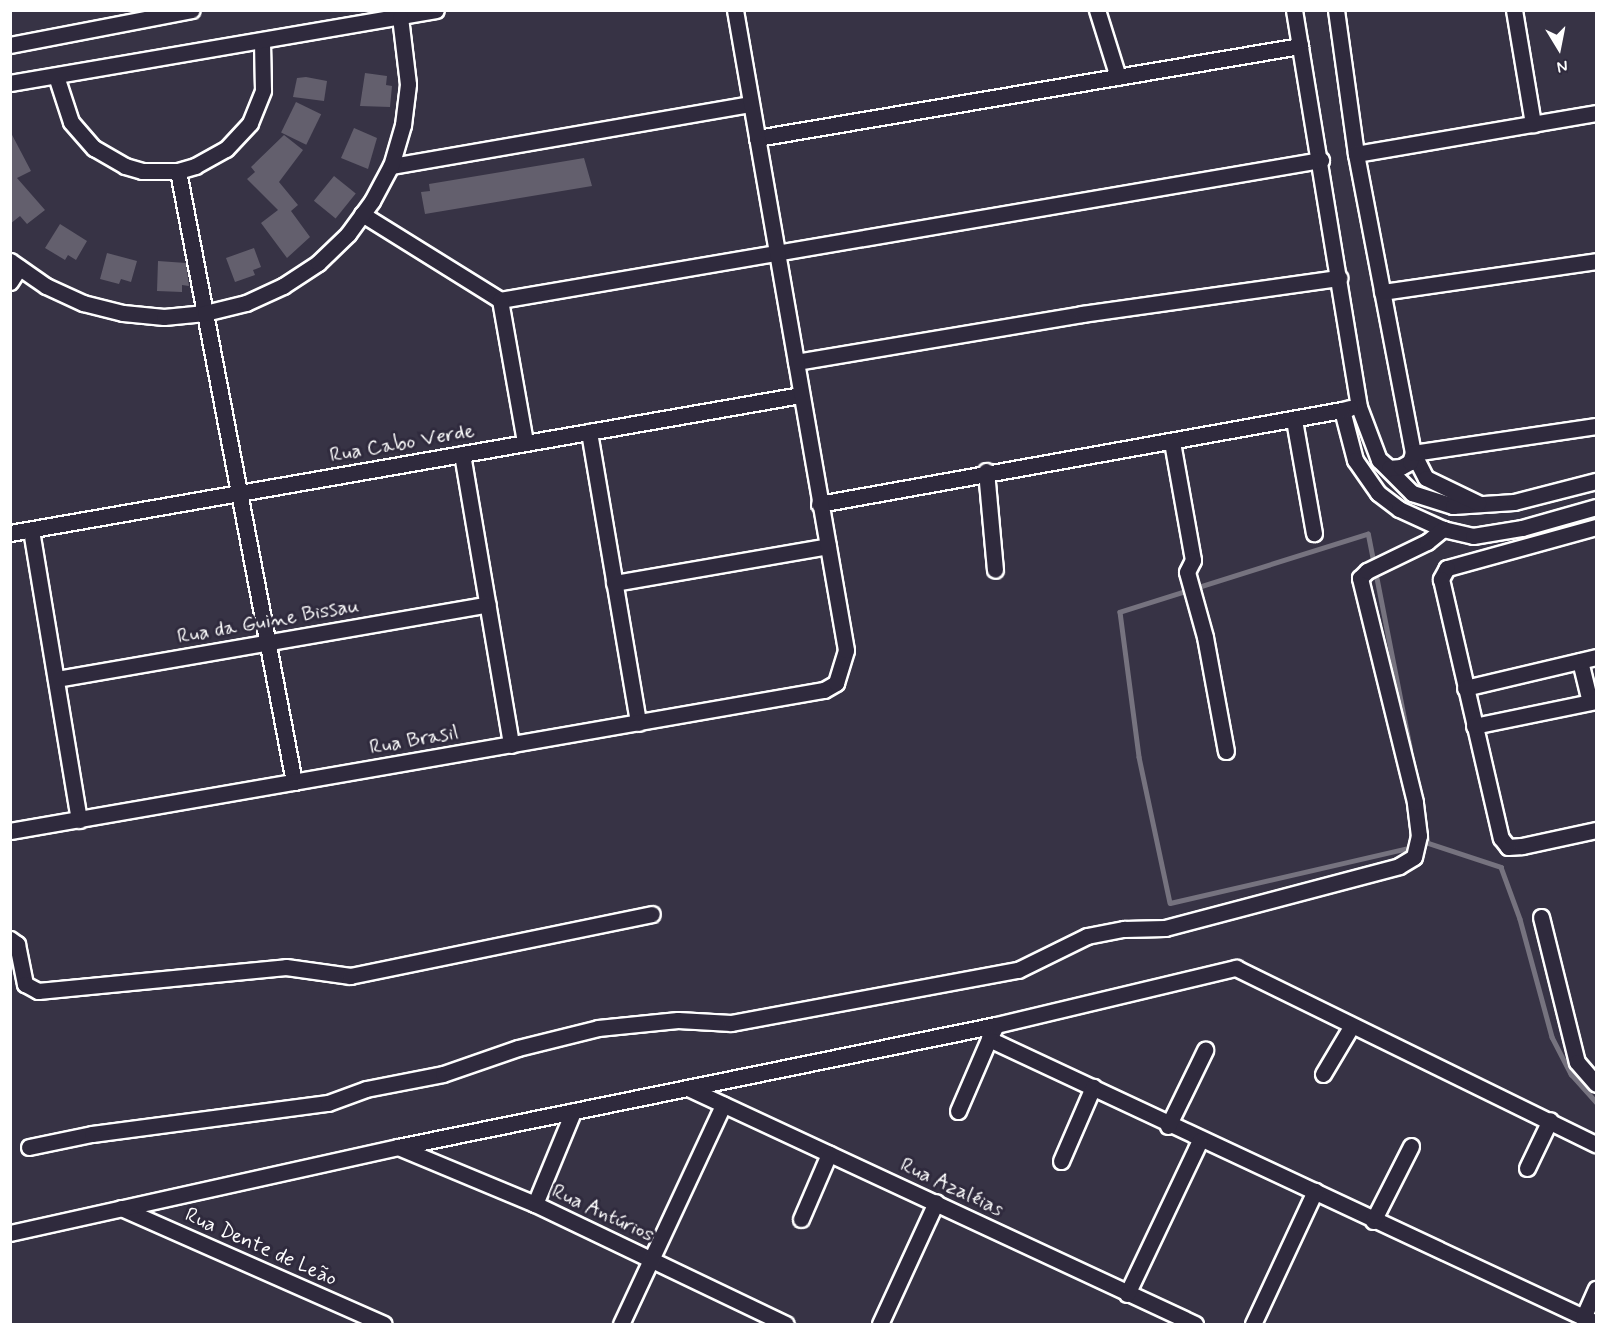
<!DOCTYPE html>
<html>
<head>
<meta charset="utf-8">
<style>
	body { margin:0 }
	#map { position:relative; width:1607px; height:1335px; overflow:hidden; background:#373345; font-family:Mynerve,sans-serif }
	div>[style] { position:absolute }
	.stream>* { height:4.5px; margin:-2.25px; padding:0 2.25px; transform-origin:2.25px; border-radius:2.25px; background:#76737f }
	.building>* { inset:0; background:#635f6d; transform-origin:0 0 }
	.roads { filter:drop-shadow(2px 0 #fff) drop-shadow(-2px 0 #fff) drop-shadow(0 2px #fff) drop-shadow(0 -2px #fff) }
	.minor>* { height:15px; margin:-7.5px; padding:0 7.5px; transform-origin:7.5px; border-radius:7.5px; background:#2f2a3d }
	span { translate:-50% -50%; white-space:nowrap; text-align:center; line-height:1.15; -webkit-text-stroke:6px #2f2a3d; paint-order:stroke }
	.street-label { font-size:21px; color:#fff }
	.frame { position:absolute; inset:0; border:12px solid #fff; pointer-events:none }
	.north { position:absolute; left:1529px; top:18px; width:60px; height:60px; -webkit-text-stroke:4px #2f2a3d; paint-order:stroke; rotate:170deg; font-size:16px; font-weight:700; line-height:24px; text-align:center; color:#fff }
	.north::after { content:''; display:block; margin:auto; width:21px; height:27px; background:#fff; clip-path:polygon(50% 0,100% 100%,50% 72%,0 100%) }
</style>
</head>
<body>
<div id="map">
	<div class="stream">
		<i style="left:1410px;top:749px;width:219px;rotate:-101.1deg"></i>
		<i style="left:1368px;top:534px;width:260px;rotate:162.5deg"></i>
		<i style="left:1120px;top:612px;width:146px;rotate:82.5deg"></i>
		<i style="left:1139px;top:757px;width:149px;rotate:78deg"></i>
		<i style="left:1170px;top:903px;width:248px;rotate:-13deg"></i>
		<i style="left:1426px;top:831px;width:12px;rotate:81deg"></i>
		<i style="left:1420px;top:845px;width:8px;rotate:-14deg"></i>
		<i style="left:1428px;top:843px;width:77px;rotate:18.2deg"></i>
		<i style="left:1501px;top:867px;width:55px;rotate:69.9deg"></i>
		<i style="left:1520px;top:919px;width:122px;rotate:74.8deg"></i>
		<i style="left:1552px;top:1037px;width:42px;rotate:62.8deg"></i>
		<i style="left:1571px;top:1074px;width:38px;rotate:48deg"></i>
	</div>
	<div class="building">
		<i style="clip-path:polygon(365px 73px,387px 76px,386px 85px,392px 86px,390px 107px,360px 106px)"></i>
		<i style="clip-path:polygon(306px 77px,327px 81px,324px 101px,293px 97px,297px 78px)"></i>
		<i style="left:296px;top:102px;width:28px;height:34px;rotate:26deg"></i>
		<i style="clip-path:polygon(354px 128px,377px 138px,368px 169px,341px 158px)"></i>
		<i style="clip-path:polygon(10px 131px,31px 171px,17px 178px,45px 210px,27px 224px,20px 216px,10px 224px)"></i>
		<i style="clip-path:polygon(284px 135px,303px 150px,279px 182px,298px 205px,291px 211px,310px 237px,287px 258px,261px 223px,278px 210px,247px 179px,255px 172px,251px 167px)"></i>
		<i style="clip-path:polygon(584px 158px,592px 186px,425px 214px,421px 192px,430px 191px,429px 184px)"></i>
		<i style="left:334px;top:176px;width:28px;height:32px;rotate:39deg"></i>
		<i style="clip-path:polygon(60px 224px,87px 241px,76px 260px,68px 255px,65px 260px,45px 248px)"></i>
		<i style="clip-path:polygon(254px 248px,261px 267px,253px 270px,255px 275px,235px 282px,226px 258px)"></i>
		<i style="clip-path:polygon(107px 253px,137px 261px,131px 282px,121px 279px,119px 284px,100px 279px)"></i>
		<i style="clip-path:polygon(158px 261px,186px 263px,189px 286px,182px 285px,182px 292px,157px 291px)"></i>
	</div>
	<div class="roads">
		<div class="minor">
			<i style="left:1097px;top:10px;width:70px;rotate:72.6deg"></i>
			<i style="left:1294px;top:10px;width:402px;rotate:80.7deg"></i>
			<i style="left:1359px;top:407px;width:57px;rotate:69.3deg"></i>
			<i style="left:1379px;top:460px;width:47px;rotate:45deg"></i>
			<i style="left:1412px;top:493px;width:43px;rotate:17.6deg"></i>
			<i style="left:1453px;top:506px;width:61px;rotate:-3.8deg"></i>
			<i style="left:1514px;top:502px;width:85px;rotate:-14.4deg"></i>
			<i style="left:1336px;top:10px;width:145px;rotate:82.1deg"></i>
			<i style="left:1356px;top:154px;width:304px;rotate:79.2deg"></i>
			<i style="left:1413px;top:453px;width:28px;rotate:63deg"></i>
			<i style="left:1426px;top:478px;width:58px;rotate:25.7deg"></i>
			<i style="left:1514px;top:10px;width:116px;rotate:80.5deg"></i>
			<i style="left:10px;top:45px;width:185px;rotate:-10.9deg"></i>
			<i style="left:56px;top:76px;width:48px;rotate:71.9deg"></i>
			<i style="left:71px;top:122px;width:35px;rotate:49deg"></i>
			<i style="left:94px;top:148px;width:36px;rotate:30deg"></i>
			<i style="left:125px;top:166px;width:18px;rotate:16deg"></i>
			<i style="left:142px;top:171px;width:36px"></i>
			<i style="left:178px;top:171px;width:18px;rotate:-16deg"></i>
			<i style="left:195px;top:166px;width:35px;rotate:-29deg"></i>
			<i style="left:226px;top:149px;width:35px;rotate:-47deg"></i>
			<i style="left:250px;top:123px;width:35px;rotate:-68deg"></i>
			<i style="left:263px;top:90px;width:49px;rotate:-91.2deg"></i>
			<i style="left:10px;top:83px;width:432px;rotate:-9.7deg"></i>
			<i style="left:757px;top:138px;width:551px;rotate:-9.62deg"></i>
			<i style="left:1356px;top:154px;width:243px;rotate:-9.7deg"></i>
			<i style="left:391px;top:166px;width:365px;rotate:-9.8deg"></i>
			<i style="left:178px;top:171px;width:622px;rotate:79.25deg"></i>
			<i style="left:362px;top:214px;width:163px;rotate:31.9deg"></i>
			<i style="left:500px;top:300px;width:833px;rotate:-9.68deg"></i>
			<i style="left:10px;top:261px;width:44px;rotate:34.8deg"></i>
			<i style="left:46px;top:286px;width:41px;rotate:24.7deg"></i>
			<i style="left:83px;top:303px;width:41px;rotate:14deg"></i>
			<i style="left:123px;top:313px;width:41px;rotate:5.6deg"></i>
			<i style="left:164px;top:317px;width:41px;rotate:-5.6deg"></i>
			<i style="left:205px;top:313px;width:42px;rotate:-13.7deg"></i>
			<i style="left:246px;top:303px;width:41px;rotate:-24.7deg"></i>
			<i style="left:283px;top:286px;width:42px;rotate:-33.3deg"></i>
			<i style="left:318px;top:263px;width:42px;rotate:-44deg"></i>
			<i style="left:348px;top:234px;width:41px;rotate:-54deg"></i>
			<i style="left:372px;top:201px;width:40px;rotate:-62deg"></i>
			<i style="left:391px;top:166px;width:43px;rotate:-73.7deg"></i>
			<i style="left:403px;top:125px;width:41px;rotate:-83deg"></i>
			<i style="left:408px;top:84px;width:67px;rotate:-96.8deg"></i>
			<i style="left:10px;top:282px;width:17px;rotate:-57deg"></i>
			<i style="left:1382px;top:292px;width:216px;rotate:-8.2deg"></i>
			<i style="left:500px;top:300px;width:144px;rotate:80deg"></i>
			<i style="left:796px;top:362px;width:290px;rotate:-9.5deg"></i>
			<i style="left:1082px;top:314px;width:260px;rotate:-8deg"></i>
			<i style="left:1350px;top:408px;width:8px;rotate:166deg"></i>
			<i style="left:1342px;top:410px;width:52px;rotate:75.4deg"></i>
			<i style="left:1355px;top:460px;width:40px;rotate:55.1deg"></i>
			<i style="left:1378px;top:493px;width:26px;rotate:37deg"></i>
			<i style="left:1399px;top:509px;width:48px;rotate:24.4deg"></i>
			<i style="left:1443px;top:529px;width:31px;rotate:13deg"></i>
			<i style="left:1473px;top:536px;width:50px;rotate:-9.3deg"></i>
			<i style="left:1522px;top:528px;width:77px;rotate:-15.8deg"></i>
			<i style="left:1294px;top:420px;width:115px;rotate:80deg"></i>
			<i style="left:589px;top:432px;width:295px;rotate:80.4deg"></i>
			<i style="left:1172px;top:442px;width:120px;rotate:79.9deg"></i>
			<i style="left:1193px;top:560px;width:13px;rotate:117deg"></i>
			<i style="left:1187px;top:572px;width:67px;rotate:74.5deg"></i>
			<i style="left:1205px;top:637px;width:116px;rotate:79.6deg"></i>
			<i style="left:462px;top:454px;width:295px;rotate:80.4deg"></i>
			<i style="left:1381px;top:461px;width:11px;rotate:41deg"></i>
			<i style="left:1389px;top:468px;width:12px;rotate:-5deg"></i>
			<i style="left:1401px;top:467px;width:10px;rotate:-29deg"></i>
			<i style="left:1410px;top:462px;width:9px;rotate:-72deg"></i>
			<i style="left:1413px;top:453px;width:185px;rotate:-8.4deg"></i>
			<i style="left:986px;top:471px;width:99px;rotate:84.8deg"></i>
			<i style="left:819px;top:504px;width:531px;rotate:-10.19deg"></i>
			<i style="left:1596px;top:527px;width:155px;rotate:164.6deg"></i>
			<i style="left:1447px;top:568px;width:13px;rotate:119deg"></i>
			<i style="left:1441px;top:579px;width:266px;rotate:77deg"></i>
			<i style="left:1501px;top:838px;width:11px;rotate:52deg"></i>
			<i style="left:1508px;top:847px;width:14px;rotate:-4deg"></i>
			<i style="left:1522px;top:846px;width:76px;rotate:-12.2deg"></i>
			<i style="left:31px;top:530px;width:294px;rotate:80.6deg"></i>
			<i style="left:10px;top:533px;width:803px;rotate:-9.9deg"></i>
			<i style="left:614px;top:583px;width:217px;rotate:-9.8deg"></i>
			<i style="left:1580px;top:661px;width:42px;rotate:76.3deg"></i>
			<i style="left:56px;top:679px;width:438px;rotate:-9.8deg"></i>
			<i style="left:1465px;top:688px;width:135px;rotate:-13.3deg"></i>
			<i style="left:1474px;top:726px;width:125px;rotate:-11.6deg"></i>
			<i style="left:10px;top:831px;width:826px;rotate:-9.83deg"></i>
			<i style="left:824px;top:690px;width:14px;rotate:-30deg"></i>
			<i style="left:836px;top:683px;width:34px;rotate:-73deg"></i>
			<i style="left:846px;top:650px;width:650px;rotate:-99.84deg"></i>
			<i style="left:1541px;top:917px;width:149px;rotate:76.1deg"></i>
			<i style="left:1577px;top:1062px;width:29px;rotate:49deg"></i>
			<i style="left:10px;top:939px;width:9px;rotate:36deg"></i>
			<i style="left:17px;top:944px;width:41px;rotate:78.7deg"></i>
			<i style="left:25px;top:984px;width:15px;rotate:28deg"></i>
			<i style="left:38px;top:991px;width:249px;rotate:-5.5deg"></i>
			<i style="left:286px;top:967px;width:65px;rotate:8deg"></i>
			<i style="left:350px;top:976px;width:308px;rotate:-11.6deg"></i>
			<i style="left:996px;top:1025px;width:16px;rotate:117deg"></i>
			<i style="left:989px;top:1039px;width:670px;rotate:25.07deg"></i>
			<i style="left:1323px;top:1074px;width:55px;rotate:-59.2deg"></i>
			<i style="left:690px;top:1089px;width:557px;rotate:24.95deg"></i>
			<i style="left:958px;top:1111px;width:78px;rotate:-66.7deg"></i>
			<i style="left:1168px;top:1126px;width:85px;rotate:-64deg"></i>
			<i style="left:29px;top:1147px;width:64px;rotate:-11.7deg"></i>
			<i style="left:92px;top:1134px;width:238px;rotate:-7.5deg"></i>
			<i style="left:328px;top:1103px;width:40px;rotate:-20.2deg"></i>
			<i style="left:366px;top:1089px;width:78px;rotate:-11deg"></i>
			<i style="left:443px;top:1074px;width:79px;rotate:-19.1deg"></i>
			<i style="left:518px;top:1048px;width:82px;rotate:-14deg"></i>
			<i style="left:598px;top:1028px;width:80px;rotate:-5.7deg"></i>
			<i style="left:678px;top:1020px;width:53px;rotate:3.2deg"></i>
			<i style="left:731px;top:1023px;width:292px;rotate:-10.5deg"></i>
			<i style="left:1018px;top:970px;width:77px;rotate:-26.2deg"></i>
			<i style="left:1087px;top:936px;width:38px;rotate:-11deg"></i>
			<i style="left:1124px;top:929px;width:41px;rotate:-1.4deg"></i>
			<i style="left:1165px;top:928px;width:242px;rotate:-14.8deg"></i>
			<i style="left:1399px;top:866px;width:17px;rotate:-31deg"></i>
			<i style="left:1414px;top:857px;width:22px;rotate:-77deg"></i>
			<i style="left:1419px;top:836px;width:34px;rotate:-97deg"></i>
			<i style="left:1415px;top:802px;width:231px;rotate:-103.8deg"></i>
			<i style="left:1360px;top:578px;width:10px;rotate:-45deg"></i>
			<i style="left:1367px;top:571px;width:67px;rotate:-25.8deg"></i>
			<i style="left:1427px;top:542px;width:21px;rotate:-39deg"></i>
			<i style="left:398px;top:1147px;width:148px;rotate:22.6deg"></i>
			<i style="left:535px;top:1204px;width:278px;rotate:25.6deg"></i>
			<i style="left:1061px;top:1161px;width:81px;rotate:-66.6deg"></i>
			<i style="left:1527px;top:1168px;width:53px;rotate:-64.4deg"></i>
			<i style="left:535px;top:1204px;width:100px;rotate:-67.6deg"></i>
			<i style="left:121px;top:1208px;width:287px;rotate:23.8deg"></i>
			<i style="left:801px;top:1219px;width:71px;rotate:-66.7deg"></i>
			<i style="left:1373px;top:1221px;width:84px;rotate:-63.1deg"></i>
			<i style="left:10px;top:1233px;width:397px;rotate:-12.5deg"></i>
			<i style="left:398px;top:1147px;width:610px;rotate:-11.53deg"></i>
			<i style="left:996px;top:1025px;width:247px;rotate:-13.4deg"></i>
			<i style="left:1236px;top:968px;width:401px;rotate:26.1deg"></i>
			<i style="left:1127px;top:1294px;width:170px;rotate:-64.6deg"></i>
			<i style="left:1583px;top:1318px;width:32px;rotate:-66deg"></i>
			<i style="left:621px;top:1324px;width:242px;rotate:-65deg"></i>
			<i style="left:880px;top:1324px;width:134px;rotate:-65.3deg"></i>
			<i style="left:1253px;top:1324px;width:147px;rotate:-65deg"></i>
		</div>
	</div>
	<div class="street-label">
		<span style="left:402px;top:443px;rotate:-10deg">Rua Cabo Verde</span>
		<span style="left:268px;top:621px;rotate:-10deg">Rua da Guine Bissau</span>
		<span style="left:414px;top:740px;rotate:-10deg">Rua Brasil</span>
		<span style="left:952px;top:1187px;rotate:25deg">Rua Azaléias</span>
		<span style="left:603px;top:1213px;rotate:25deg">Rua Antúrios</span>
		<span style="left:261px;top:1247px;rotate:24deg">Rua Dente de Leão</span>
	</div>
	<div class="frame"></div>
	<div class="north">N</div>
</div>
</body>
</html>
